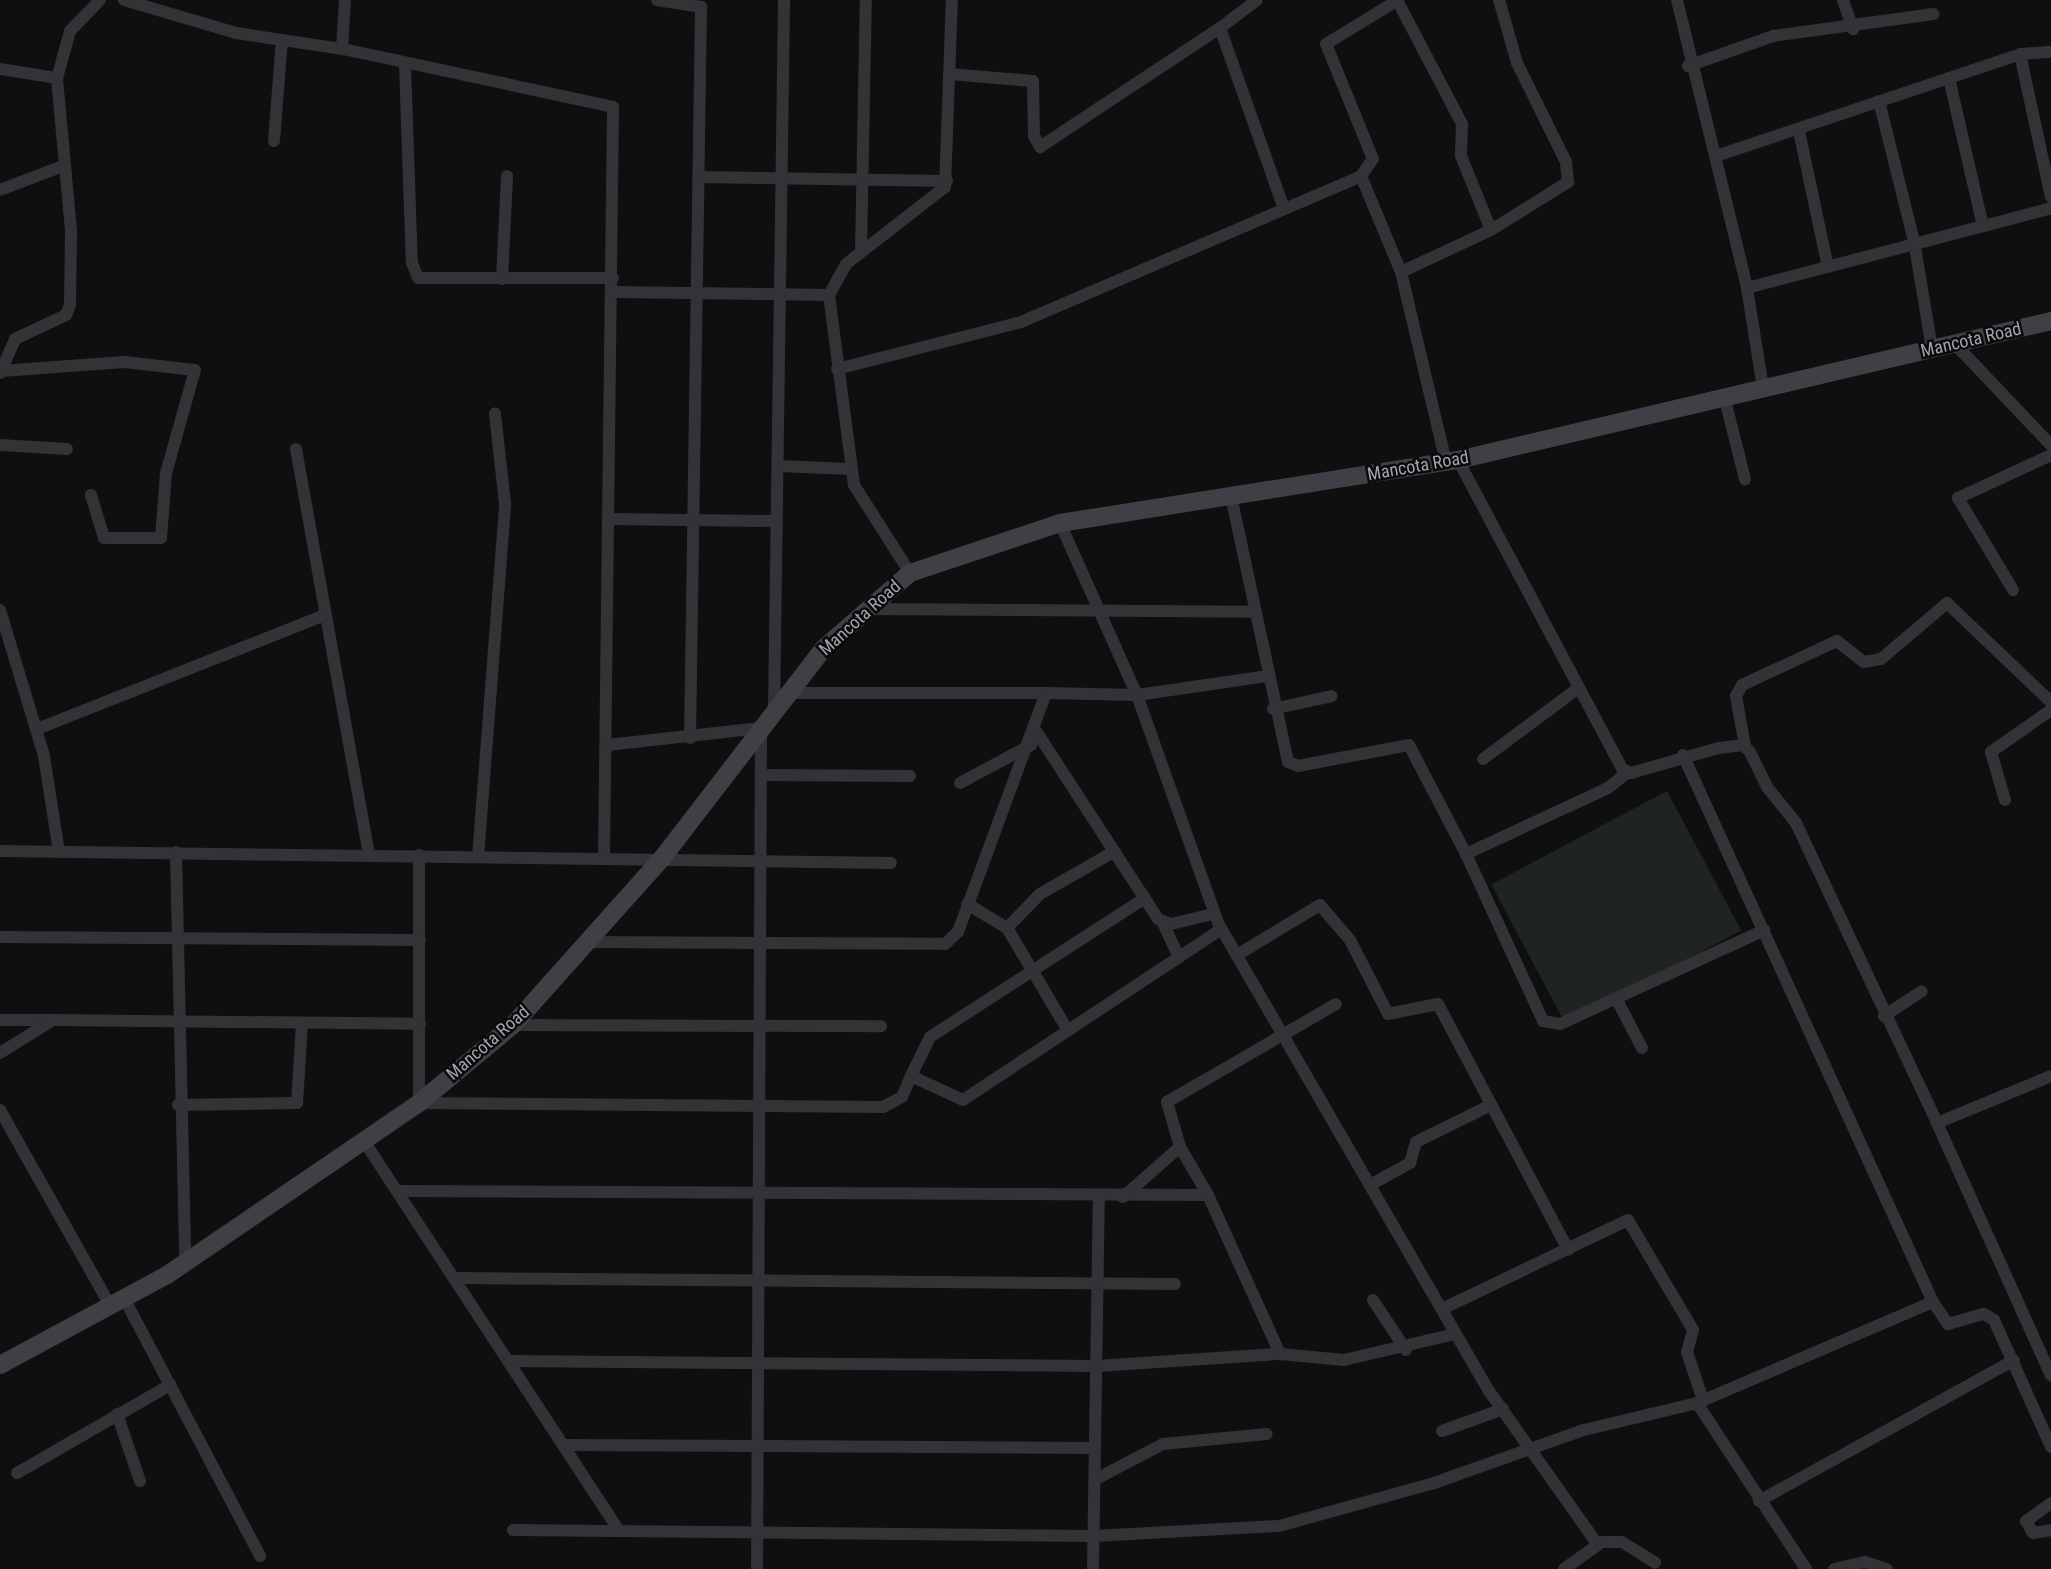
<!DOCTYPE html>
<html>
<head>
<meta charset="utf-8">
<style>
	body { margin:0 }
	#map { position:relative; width:2051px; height:1569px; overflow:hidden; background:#0f0f10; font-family:"Roboto Condensed",sans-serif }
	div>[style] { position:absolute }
	.green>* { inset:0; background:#1e241f; transform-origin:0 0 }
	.minor>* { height:12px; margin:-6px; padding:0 6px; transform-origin:6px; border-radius:6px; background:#333337 }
	.secondary>* { height:18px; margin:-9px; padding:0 9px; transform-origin:9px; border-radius:9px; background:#3f4045 }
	span { translate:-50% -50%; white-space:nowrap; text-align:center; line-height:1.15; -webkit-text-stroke:5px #0a0a0b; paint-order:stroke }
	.street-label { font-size:18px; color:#a2a5b0 }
</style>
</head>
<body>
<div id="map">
	<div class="green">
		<i style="left:1667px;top:791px;width:158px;height:199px;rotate:62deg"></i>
	</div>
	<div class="minor">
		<i style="left:124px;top:0;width:117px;rotate:16.4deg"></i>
		<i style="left:236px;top:33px;width:113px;rotate:8.6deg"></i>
		<i style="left:348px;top:50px;width:271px;rotate:12.1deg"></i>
		<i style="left:613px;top:107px;width:749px;rotate:90.69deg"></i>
		<i style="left:657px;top:0;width:45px;rotate:9deg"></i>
		<i style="left:701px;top:7px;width:731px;rotate:90.86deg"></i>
		<i style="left:1397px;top:0;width:140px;rotate:62.3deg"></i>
		<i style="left:1462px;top:124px;width:32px;rotate:92deg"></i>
		<i style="left:1461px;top:156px;width:80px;rotate:67.9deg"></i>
		<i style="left:1677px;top:0;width:296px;rotate:76.3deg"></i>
		<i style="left:1747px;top:288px;width:101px;rotate:80.9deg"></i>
		<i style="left:1843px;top:0;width:31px;rotate:71deg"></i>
		<i style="left:1220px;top:28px;width:46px;rotate:-37.1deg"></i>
		<i style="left:342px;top:49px;width:49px;rotate:-86.5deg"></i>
		<i style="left:2020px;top:54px;width:146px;rotate:77.8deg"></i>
		<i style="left:405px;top:66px;width:197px;rotate:88deg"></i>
		<i style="left:412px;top:263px;width:16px;rotate:68deg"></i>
		<i style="left:418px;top:278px;width:195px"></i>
		<i style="left:1688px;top:66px;width:90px;rotate:-19.4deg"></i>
		<i style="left:1773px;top:36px;width:162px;rotate:-7.8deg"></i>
		<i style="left:0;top:69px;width:58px;rotate:9deg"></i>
		<i style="left:949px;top:74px;width:84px;rotate:4.8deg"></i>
		<i style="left:1033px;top:81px;width:55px;rotate:89deg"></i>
		<i style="left:1034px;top:136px;width:13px;rotate:61deg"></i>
		<i style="left:1040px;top:147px;width:216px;rotate:-33.5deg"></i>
		<i style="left:1220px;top:28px;width:189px;rotate:70.5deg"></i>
		<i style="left:1949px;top:78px;width:152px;rotate:77.1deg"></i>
		<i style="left:1879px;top:101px;width:144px;rotate:76deg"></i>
		<i style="left:1914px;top:241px;width:109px;rotate:80.5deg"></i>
		<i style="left:1799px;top:131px;width:139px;rotate:78deg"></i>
		<i style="left:274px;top:141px;width:101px;rotate:-85.5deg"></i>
		<i style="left:1716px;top:156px;width:321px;rotate:-18.5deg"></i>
		<i style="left:2020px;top:54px;width:31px;rotate:-4deg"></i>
		<i style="left:1361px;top:176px;width:104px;rotate:67.4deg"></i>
		<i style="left:1401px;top:272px;width:195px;rotate:76.7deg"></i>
		<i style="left:698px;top:177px;width:249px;rotate:0.9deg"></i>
		<i style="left:0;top:190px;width:67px;rotate:-20.9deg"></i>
		<i style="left:861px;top:251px;width:251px;rotate:-88.9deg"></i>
		<i style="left:1401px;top:272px;width:99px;rotate:-25deg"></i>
		<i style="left:1491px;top:230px;width:91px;rotate:-31.9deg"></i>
		<i style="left:1568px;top:182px;width:20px;rotate:-96deg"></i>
		<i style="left:1566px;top:162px;width:110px;rotate:-116.3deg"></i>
		<i style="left:1517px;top:63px;width:66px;rotate:-105.9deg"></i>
		<i style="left:502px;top:279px;width:103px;rotate:-87.2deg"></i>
		<i style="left:1747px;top:288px;width:314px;rotate:-14.7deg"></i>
		<i style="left:612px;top:292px;width:217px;rotate:0.8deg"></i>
		<i style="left:829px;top:295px;width:192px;rotate:82.5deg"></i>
		<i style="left:854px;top:485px;width:104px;rotate:57.5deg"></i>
		<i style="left:829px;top:295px;width:35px;rotate:-61deg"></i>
		<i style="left:846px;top:264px;width:125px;rotate:-37.9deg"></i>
		<i style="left:945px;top:187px;width:187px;rotate:-87.9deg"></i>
		<i style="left:1955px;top:344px;width:139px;rotate:46.5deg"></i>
		<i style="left:837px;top:369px;width:190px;rotate:-14.3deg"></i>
		<i style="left:1021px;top:322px;width:370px;rotate:-23.2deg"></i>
		<i style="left:1361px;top:176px;width:21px;rotate:-55deg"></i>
		<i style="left:1373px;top:159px;width:124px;rotate:-112.2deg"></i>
		<i style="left:1326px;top:44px;width:84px;rotate:-31.4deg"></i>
		<i style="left:1px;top:371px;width:123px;rotate:-4.2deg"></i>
		<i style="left:124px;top:362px;width:71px;rotate:6.4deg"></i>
		<i style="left:195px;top:370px;width:107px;rotate:105.7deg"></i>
		<i style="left:166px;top:473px;width:65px;rotate:94.4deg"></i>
		<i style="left:161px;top:538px;width:57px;rotate:180deg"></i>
		<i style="left:104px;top:538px;width:45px;rotate:-106.8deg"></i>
		<i style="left:0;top:373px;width:37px;rotate:-66deg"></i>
		<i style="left:15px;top:339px;width:56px;rotate:-25.2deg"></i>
		<i style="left:66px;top:315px;width:11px;rotate:-68deg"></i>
		<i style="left:70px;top:305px;width:75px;rotate:-89.2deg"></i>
		<i style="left:71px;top:230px;width:153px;rotate:-95.3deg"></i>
		<i style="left:57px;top:78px;width:49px;rotate:-74.5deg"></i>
		<i style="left:70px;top:31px;width:43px;rotate:-45.9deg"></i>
		<i style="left:1724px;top:396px;width:86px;rotate:75.8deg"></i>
		<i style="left:0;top:445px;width:67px;rotate:3.4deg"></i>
		<i style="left:296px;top:449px;width:411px;rotate:79.8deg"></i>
		<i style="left:1458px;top:460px;width:350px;rotate:62deg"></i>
		<i style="left:1622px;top:769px;width:10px;rotate:24deg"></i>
		<i style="left:1631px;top:773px;width:91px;rotate:-15.9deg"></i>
		<i style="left:1719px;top:748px;width:24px;rotate:-7deg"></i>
		<i style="left:1743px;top:745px;width:10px;rotate:45deg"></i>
		<i style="left:1750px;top:752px;width:39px;rotate:64deg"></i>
		<i style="left:1767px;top:787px;width:46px;rotate:51.1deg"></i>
		<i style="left:1796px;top:823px;width:331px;rotate:64.8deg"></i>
		<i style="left:1937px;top:1123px;width:123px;rotate:-22.4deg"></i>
		<i style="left:778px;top:466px;width:72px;rotate:2.4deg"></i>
		<i style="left:1231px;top:496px;width:272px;rotate:77.9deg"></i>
		<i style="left:1288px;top:762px;width:11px;rotate:22deg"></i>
		<i style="left:1298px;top:766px;width:113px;rotate:-10.7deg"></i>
		<i style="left:1409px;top:745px;width:123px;rotate:62.4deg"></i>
		<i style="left:609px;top:519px;width:168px;rotate:0.7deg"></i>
		<i style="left:1060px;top:523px;width:188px;rotate:65.9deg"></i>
		<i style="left:1137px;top:695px;width:242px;rotate:70.4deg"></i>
		<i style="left:1218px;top:923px;width:541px;rotate:59.93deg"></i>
		<i style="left:1489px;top:1391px;width:185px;rotate:54.7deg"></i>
		<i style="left:1596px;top:1542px;width:26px"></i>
		<i style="left:1622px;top:1542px;width:39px;rotate:32deg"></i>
		<i style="left:2013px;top:590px;width:107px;rotate:-120.9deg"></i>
		<i style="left:1958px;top:498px;width:102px;rotate:-24.8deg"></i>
		<i style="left:869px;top:609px;width:385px;rotate:0.4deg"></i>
		<i style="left:0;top:610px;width:152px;rotate:73.2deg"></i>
		<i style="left:44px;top:756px;width:97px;rotate:81.1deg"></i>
		<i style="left:789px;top:693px;width:257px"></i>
		<i style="left:1273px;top:709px;width:60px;rotate:-12.4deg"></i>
		<i style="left:774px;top:711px;width:711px;rotate:-89.19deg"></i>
		<i style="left:37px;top:729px;width:308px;rotate:-21.6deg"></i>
		<i style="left:1036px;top:731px;width:224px;rotate:57deg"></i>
		<i style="left:1158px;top:919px;width:14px;rotate:21deg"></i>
		<i style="left:1171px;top:924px;width:43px;rotate:-13.4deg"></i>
		<i style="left:607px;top:745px;width:155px;rotate:-6.3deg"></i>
		<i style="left:761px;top:728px;width:841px;rotate:90.27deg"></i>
		<i style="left:1745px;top:746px;width:51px;rotate:-100.2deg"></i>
		<i style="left:1736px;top:696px;width:13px;rotate:-61deg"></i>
		<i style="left:1742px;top:685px;width:105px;rotate:-24.9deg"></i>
		<i style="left:1837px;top:641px;width:34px;rotate:38deg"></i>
		<i style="left:1864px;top:662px;width:17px;rotate:-10deg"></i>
		<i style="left:1881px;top:659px;width:87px;rotate:-40.3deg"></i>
		<i style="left:1947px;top:603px;width:144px;rotate:43.6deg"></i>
		<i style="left:1683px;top:755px;width:601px;rotate:65.44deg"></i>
		<i style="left:1933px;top:1302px;width:27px;rotate:56deg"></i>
		<i style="left:1948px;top:1324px;width:37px;rotate:-16deg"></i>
		<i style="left:1984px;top:1314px;width:12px;rotate:31deg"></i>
		<i style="left:1994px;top:1320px;width:139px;rotate:65.8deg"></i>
		<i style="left:1483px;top:759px;width:117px;rotate:-36.7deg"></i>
		<i style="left:1627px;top:773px;width:24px;rotate:142deg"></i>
		<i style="left:1608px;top:788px;width:157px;rotate:155.1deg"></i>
		<i style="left:1466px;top:854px;width:184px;rotate:65.2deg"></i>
		<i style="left:1543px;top:1021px;width:17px;rotate:10deg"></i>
		<i style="left:1560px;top:1024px;width:225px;rotate:-24.7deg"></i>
		<i style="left:762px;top:775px;width:148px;rotate:0.4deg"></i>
		<i style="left:960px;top:783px;width:81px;rotate:-28.2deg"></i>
		<i style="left:2005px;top:800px;width:50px;rotate:-106.3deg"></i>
		<i style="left:1991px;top:752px;width:73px;rotate:-35deg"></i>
		<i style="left:0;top:851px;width:891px;rotate:0.77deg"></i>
		<i style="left:176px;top:852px;width:411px;rotate:88.7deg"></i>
		<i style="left:419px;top:855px;width:248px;rotate:90deg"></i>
		<i style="left:419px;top:1103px;width:464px;rotate:0.5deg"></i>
		<i style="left:883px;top:1107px;width:21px;rotate:-28deg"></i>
		<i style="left:902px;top:1097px;width:23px;rotate:-67deg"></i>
		<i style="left:911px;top:1076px;width:57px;rotate:24.8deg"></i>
		<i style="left:963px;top:1100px;width:310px;rotate:-33.5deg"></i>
		<i style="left:478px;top:857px;width:355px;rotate:-85.6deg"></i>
		<i style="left:505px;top:503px;width:90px;rotate:-96.4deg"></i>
		<i style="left:967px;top:904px;width:47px;rotate:31deg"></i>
		<i style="left:1163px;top:923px;width:38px;rotate:65deg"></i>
		<i style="left:0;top:937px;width:420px;rotate:0.4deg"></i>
		<i style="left:588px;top:942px;width:357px;rotate:0.3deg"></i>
		<i style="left:945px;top:944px;width:18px;rotate:-43deg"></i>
		<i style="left:958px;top:932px;width:255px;rotate:-69.8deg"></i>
		<i style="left:1046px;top:693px;width:91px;rotate:1.3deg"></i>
		<i style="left:1137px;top:695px;width:131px;rotate:-8.3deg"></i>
		<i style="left:1237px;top:955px;width:97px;rotate:-31.1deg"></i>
		<i style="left:1320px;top:905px;width:46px;rotate:49.4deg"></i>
		<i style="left:1350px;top:940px;width:83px;rotate:62.8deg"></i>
		<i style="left:1388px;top:1014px;width:51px;rotate:-11.3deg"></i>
		<i style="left:1438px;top:1004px;width:278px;rotate:62.1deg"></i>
		<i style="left:1617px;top:1000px;width:54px;rotate:62.5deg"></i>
		<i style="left:1884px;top:1016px;width:45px;rotate:-33.3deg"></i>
		<i style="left:0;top:1020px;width:53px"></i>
		<i style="left:513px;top:1025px;width:368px;rotate:0.2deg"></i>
		<i style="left:1067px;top:1029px;width:117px;rotate:-120.7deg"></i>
		<i style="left:1007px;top:928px;width:47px;rotate:-45.9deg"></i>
		<i style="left:1040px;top:894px;width:86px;rotate:-29.8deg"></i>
		<i style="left:0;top:1053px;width:62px;rotate:-31.9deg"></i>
		<i style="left:53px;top:1020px;width:367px;rotate:0.6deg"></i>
		<i style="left:911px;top:1076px;width:43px;rotate:-64deg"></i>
		<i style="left:930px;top:1037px;width:256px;rotate:-32.9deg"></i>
		<i style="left:178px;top:1105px;width:119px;rotate:-1deg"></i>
		<i style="left:297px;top:1103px;width:80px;rotate:-86.4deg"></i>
		<i style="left:0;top:1110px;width:224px;rotate:60.6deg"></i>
		<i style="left:1937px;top:1123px;width:277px;rotate:65.7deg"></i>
		<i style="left:364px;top:1141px;width:465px;rotate:56.8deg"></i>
		<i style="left:1370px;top:1185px;width:46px;rotate:-28.8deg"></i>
		<i style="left:1410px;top:1163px;width:22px;rotate:-74deg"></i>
		<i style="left:1416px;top:1142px;width:84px;rotate:-26.3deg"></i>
		<i style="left:398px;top:1191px;width:810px;rotate:0.28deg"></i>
		<i style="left:1208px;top:1195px;width:175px;rotate:65.6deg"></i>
		<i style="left:1208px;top:1195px;width:56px;rotate:-120.3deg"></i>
		<i style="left:1180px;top:1147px;width:47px;rotate:-106.1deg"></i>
		<i style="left:1167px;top:1102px;width:195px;rotate:-30.1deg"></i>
		<i style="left:1123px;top:1197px;width:76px;rotate:-41.3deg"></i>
		<i style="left:456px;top:1278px;width:719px;rotate:0.48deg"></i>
		<i style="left:124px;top:1298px;width:292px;rotate:62.2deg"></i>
		<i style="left:1373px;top:1300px;width:60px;rotate:56.6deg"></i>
		<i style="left:1442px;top:1309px;width:206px;rotate:-25.6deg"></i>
		<i style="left:1628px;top:1220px;width:128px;rotate:59.4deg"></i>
		<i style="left:1693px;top:1330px;width:23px;rotate:105deg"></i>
		<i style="left:1687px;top:1352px;width:51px;rotate:71.6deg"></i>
		<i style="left:509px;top:1361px;width:588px;rotate:0.49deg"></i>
		<i style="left:1097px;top:1366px;width:183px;rotate:-3.8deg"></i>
		<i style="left:1280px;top:1354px;width:64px;rotate:5.4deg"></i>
		<i style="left:1344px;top:1360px;width:114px;rotate:-13.2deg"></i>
		<i style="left:1697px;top:1403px;width:257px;rotate:-23.2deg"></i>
		<i style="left:117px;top:1414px;width:71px;rotate:71.1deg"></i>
		<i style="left:1442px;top:1431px;width:65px;rotate:-19.8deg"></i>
		<i style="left:563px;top:1445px;width:530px;rotate:0.32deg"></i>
		<i style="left:17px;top:1473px;width:177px;rotate:-29.9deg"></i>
		<i style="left:1096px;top:1479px;width:76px;rotate:-27.6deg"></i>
		<i style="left:1163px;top:1444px;width:104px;rotate:-5.5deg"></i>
		<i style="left:1759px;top:1501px;width:291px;rotate:-28.9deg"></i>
		<i style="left:2051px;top:1503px;width:31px;rotate:144deg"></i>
		<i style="left:2026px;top:1521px;width:14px;rotate:60deg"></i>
		<i style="left:2033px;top:1533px;width:18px;rotate:-9deg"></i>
		<i style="left:513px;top:1530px;width:581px;rotate:0.59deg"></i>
		<i style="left:1094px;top:1536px;width:185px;rotate:-3.1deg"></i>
		<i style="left:1279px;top:1526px;width:161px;rotate:-15.5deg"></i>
		<i style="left:1434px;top:1483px;width:159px;rotate:-19.5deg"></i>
		<i style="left:1584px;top:1430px;width:116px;rotate:-13.4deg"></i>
		<i style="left:1697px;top:1403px;width:199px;rotate:56.7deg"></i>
		<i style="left:1093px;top:1569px;width:373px;rotate:-89.1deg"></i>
		<i style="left:1564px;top:1569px;width:43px;rotate:-35.5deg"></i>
		<i style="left:1834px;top:1569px;width:32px;rotate:-13deg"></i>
		<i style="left:1865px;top:1562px;width:23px;rotate:18deg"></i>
	</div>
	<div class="secondary">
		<i style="left:0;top:1365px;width:190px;rotate:-28.3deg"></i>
		<i style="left:167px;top:1275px;width:305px;rotate:-34.3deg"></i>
		<i style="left:419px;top:1103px;width:122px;rotate:-39.7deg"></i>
		<i style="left:513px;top:1025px;width:225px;rotate:-48.2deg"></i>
		<i style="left:663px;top:857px;width:264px;rotate:-52.4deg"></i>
		<i style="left:824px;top:648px;width:114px;rotate:-41.1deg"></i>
		<i style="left:910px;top:573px;width:158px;rotate:-18.4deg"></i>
		<i style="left:1060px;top:523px;width:403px;rotate:-9deg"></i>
		<i style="left:1458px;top:460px;width:609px;rotate:-13.19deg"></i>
	</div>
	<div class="street-label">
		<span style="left:1971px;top:340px;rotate:-13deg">Mancota Road</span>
		<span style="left:1418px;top:466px;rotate:-10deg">Mancota Road</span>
		<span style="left:860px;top:618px;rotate:-42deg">Mancota Road</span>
		<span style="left:488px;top:1043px;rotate:-41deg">Mancota Road</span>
	</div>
</div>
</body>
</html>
